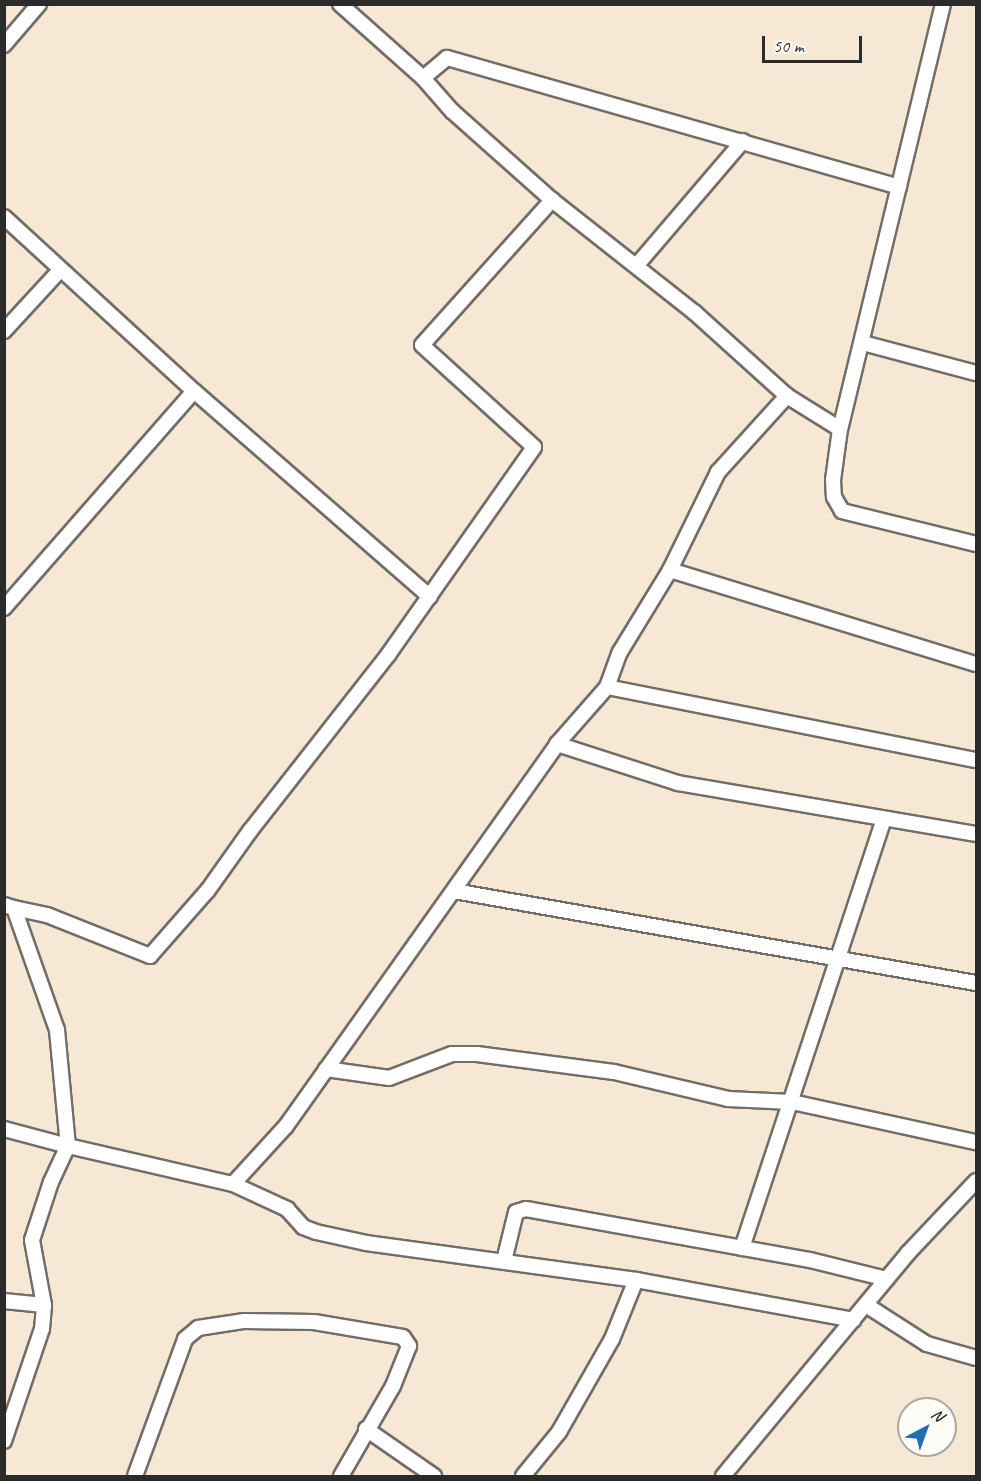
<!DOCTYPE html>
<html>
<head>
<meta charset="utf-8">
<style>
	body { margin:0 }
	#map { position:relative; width:981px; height:1481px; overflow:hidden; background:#f6e8d4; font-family:Caveat,sans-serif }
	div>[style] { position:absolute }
	.roads { filter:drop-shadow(2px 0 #726d66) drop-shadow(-2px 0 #726d66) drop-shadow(0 2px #726d66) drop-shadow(0 -2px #726d66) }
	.street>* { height:14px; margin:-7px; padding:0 7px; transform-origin:7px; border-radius:7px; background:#fff }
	span { translate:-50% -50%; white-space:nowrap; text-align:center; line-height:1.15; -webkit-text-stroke:4.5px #fdfcf7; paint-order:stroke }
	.frame { position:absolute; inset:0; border:6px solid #2b2b2b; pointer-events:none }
	.north { position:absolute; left:897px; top:1397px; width:60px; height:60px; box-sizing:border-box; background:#fdfcf7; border:2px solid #a9a8a5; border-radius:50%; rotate:41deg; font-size:16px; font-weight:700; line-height:24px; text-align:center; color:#2b2b2b }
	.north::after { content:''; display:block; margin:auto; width:21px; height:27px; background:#1f6fb2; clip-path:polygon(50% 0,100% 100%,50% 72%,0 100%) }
	.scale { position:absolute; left:762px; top:36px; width:100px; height:27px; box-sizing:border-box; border:3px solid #2b2b2b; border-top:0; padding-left:8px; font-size:18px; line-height:21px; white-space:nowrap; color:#2b2b2b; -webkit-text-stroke:4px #fdfcf7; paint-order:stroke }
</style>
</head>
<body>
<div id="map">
	<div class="roads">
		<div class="street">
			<i style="left:340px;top:4px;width:111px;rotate:41.7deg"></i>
			<i style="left:423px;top:78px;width:44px;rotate:48.7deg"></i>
			<i style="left:452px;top:111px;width:134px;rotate:41.7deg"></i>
			<i style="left:552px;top:200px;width:181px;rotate:38.3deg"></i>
			<i style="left:694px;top:312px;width:125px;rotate:42.1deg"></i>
			<i style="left:787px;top:396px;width:62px;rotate:31.9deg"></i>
			<i style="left:943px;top:4px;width:437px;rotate:103.6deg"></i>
			<i style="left:840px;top:429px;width:51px;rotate:97.8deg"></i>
			<i style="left:833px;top:480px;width:17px;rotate:87deg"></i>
			<i style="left:834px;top:497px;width:16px;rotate:60deg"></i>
			<i style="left:842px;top:511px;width:138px;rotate:13.8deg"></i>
			<i style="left:4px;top:45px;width:54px;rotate:-49.5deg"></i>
			<i style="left:423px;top:78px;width:31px;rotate:-40deg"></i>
			<i style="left:447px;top:58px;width:470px;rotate:15.9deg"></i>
			<i style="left:4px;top:217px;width:258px;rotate:42.5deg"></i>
			<i style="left:194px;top:391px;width:313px;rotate:41.1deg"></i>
			<i style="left:637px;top:265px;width:163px;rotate:-49.5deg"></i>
			<i style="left:4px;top:331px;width:83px;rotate:-47.4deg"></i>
			<i style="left:863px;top:343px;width:117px;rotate:14.9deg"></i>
			<i style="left:670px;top:570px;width:320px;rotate:17.1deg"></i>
			<i style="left:4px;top:608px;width:288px;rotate:-48.8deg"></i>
			<i style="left:607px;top:687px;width:376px;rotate:11.2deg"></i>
			<i style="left:557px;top:744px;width:127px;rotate:17.9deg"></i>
			<i style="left:678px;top:783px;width:302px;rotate:9.7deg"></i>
			<i style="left:454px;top:891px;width:530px;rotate:10deg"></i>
			<i style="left:4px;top:905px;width:10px;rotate:17deg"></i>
			<i style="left:14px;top:908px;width:129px;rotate:70.6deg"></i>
			<i style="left:57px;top:1030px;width:117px;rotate:84.6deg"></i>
			<i style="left:68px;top:1146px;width:66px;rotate:-165.1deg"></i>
			<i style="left:14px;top:908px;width:34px;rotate:12deg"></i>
			<i style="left:47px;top:915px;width:111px;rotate:21.7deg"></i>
			<i style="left:150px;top:956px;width:88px;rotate:-48.7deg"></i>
			<i style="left:208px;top:890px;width:72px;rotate:-54.6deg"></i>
			<i style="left:250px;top:831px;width:224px;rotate:-51.9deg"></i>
			<i style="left:388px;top:655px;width:254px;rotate:-54.9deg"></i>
			<i style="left:534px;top:447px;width:151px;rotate:-137.7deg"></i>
			<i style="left:422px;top:345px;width:195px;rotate:-48.1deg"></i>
			<i style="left:326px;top:1069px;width:64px;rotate:8.1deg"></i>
			<i style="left:389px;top:1078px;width:67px;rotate:-20.9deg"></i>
			<i style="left:452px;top:1054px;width:25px"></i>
			<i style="left:477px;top:1054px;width:138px;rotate:7.5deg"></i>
			<i style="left:614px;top:1072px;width:117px;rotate:13.3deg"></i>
			<i style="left:728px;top:1099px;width:64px;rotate:2.7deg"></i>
			<i style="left:792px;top:1102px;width:188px;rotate:12.3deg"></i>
			<i style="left:233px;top:1184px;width:60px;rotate:24.8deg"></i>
			<i style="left:287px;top:1209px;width:24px;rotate:48deg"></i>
			<i style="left:303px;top:1227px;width:14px;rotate:21deg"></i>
			<i style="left:316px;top:1232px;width:51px;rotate:12.4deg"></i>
			<i style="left:366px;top:1243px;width:273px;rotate:7.8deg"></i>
			<i style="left:636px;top:1280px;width:221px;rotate:10.4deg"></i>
			<i style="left:742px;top:1248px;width:452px;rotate:-71.7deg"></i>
			<i style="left:504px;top:1261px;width:50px;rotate:-76.2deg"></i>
			<i style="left:516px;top:1212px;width:10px;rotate:-17deg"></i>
			<i style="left:526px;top:1209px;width:289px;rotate:10.2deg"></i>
			<i style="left:810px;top:1260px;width:79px;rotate:13.9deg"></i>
			<i style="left:4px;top:1301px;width:40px;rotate:5.7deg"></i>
			<i style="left:866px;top:1305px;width:72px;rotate:32.6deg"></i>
			<i style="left:927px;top:1344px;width:51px;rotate:15.9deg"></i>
			<i style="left:366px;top:1429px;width:83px;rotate:34.7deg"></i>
			<i style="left:4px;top:1441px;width:118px;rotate:-71.3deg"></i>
			<i style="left:42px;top:1329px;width:24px;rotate:-85deg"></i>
			<i style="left:44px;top:1305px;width:66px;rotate:-100.5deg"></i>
			<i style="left:32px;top:1240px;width:61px;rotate:-71.9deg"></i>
			<i style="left:51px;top:1182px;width:40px;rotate:-65deg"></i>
			<i style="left:68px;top:1146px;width:169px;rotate:13deg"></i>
			<i style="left:233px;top:1184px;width:79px;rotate:-47.6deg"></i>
			<i style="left:286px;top:1126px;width:468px;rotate:-54.6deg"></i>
			<i style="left:557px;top:744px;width:76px;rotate:-48.7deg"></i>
			<i style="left:607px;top:687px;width:37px;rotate:-70deg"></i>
			<i style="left:620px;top:652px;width:96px;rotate:-58.6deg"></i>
			<i style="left:670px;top:570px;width:109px;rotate:-63.9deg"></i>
			<i style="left:718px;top:472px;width:103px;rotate:-47.8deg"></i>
			<i style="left:135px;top:1476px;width:146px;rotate:-69.9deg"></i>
			<i style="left:185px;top:1339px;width:17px;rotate:-40deg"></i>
			<i style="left:198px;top:1328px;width:47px;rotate:-8.7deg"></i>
			<i style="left:244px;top:1321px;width:70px;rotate:0.8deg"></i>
			<i style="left:314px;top:1322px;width:90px;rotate:9.6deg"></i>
			<i style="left:403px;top:1337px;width:11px;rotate:56deg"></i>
			<i style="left:409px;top:1346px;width:43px;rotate:111.8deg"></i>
			<i style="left:393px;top:1386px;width:104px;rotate:120deg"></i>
			<i style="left:523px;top:1476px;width:57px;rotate:-50.7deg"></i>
			<i style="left:559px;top:1432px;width:107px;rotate:-60.3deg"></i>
			<i style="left:612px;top:1339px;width:64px;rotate:-67.9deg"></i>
			<i style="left:723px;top:1476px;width:290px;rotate:-50.3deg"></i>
			<i style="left:908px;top:1253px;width:99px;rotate:-46.6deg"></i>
		</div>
	</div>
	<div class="frame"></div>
	<div class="north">N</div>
	<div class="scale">50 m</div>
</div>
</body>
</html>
